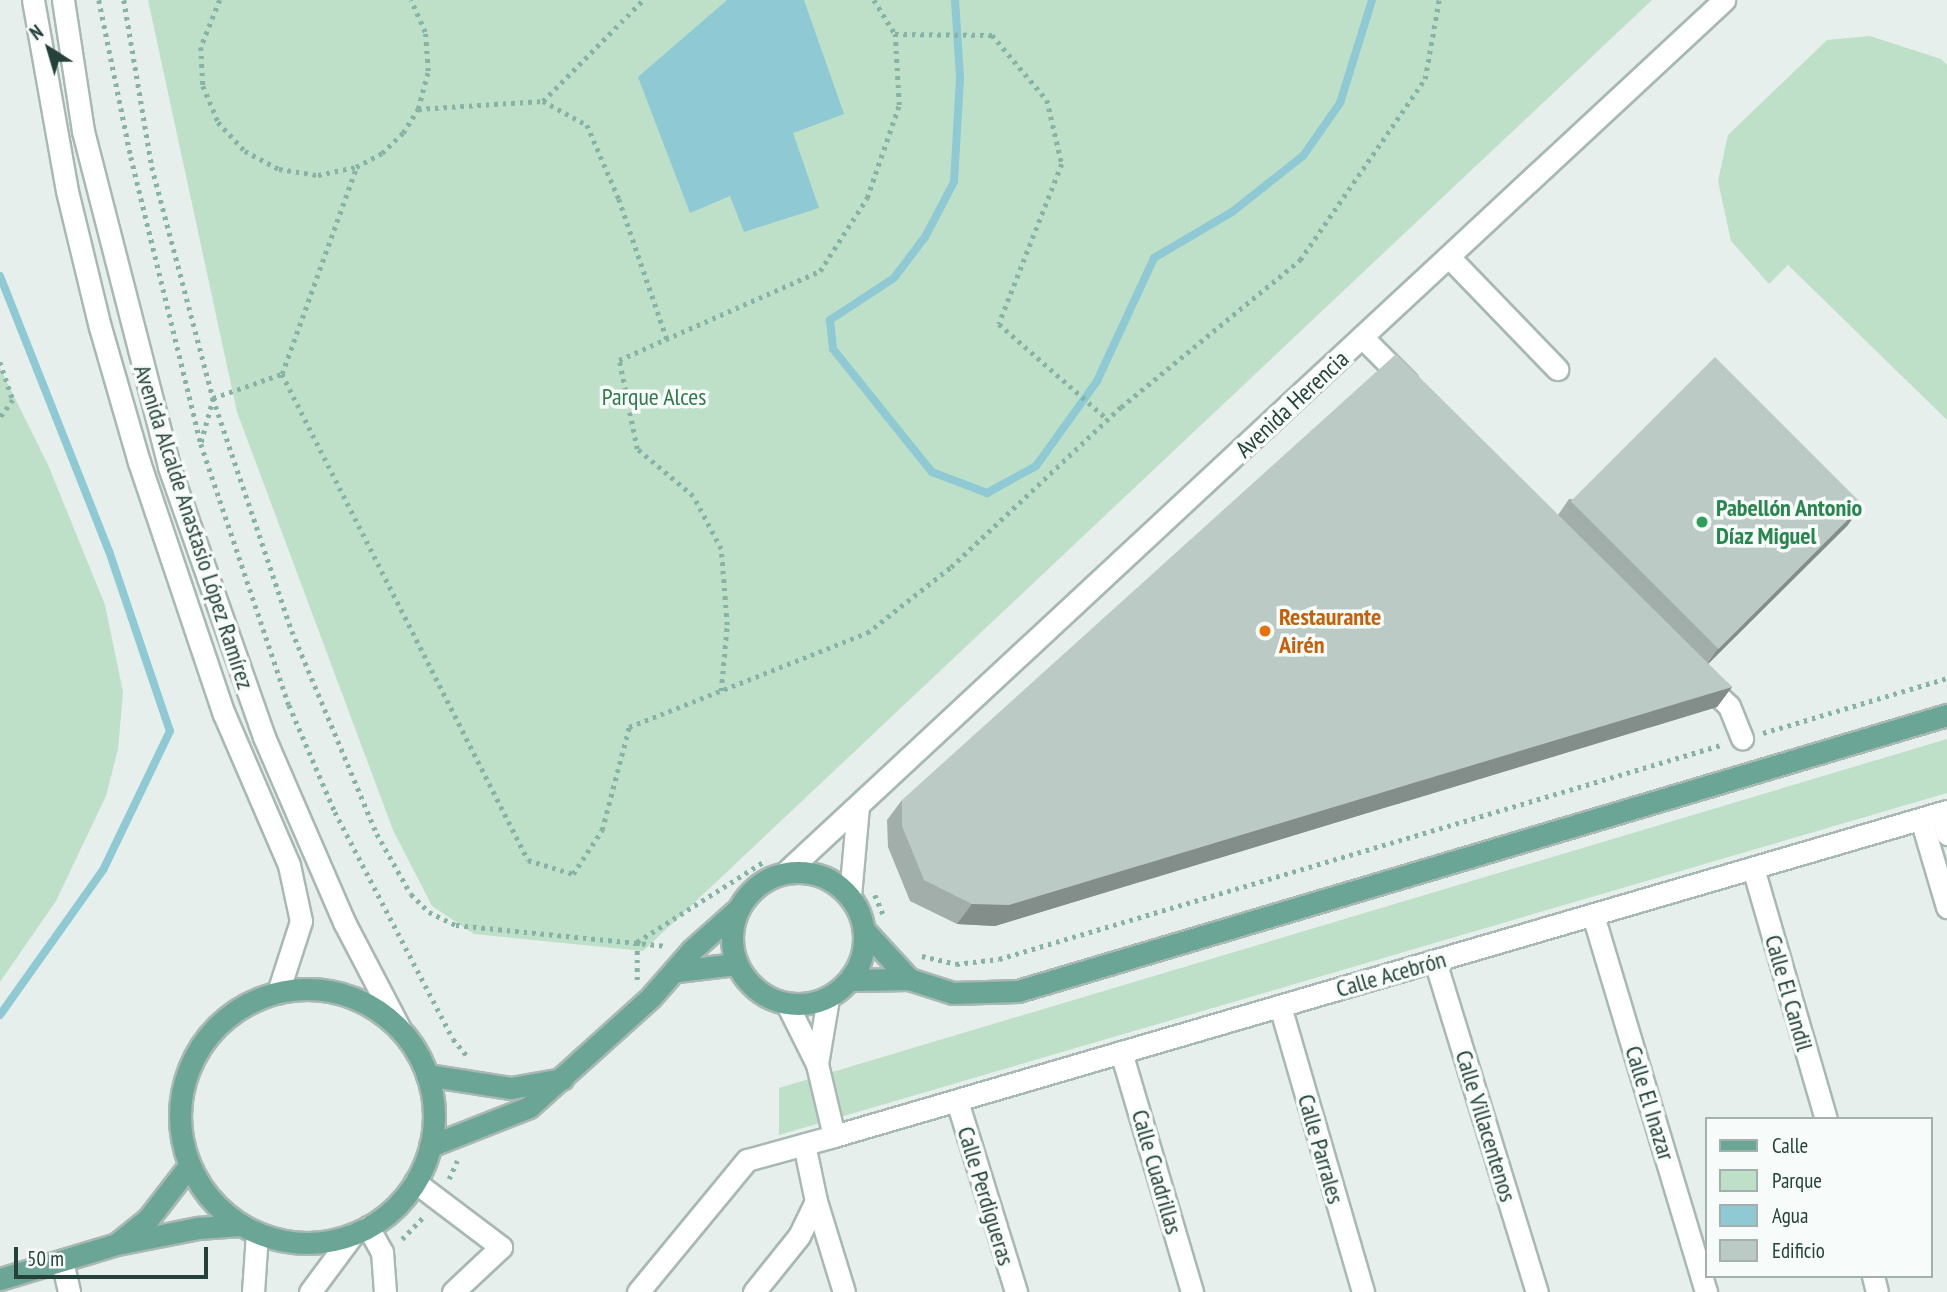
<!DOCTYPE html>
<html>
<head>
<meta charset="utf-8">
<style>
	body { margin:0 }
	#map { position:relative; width:1947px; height:1292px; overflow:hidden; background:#e6efeb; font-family:"PT Sans Narrow",sans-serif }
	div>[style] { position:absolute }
	.green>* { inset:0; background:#bfe0c8 }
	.water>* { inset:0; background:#8ec9d4 }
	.stream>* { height:8px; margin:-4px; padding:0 4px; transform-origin:4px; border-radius:4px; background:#8ec9d4 }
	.path>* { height:4.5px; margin-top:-2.25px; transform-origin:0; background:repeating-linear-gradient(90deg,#86b3a5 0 3.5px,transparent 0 8.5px) }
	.roads { filter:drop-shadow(2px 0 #a8b8b2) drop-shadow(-2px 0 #a8b8b2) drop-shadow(0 2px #a8b8b2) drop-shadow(0 -2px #a8b8b2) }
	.minor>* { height:21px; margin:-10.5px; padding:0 10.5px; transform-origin:10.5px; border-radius:10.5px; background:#fff }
	.major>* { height:21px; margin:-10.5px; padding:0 10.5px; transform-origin:10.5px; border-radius:10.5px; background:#6aa596 }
	.major>.ring { margin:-10.5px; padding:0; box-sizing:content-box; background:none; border:21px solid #6aa596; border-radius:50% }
	.wall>* { inset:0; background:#a1aea9 }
	.shaded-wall>* { inset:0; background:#838d89 }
	.building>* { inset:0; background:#bbcac4; transform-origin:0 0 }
	.dots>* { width:19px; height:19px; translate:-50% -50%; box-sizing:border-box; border:4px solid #f7fbf9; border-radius:50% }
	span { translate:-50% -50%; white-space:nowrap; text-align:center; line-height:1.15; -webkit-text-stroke:7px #f7fbf9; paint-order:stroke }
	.park-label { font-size:24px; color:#2d7a4b }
	.street-label { font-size:24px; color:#24423a }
	.leisure-label { font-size:24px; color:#27864d; font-weight:700 }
	.left { translate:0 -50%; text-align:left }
	.food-label { font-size:24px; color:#c56008; font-weight:700 }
	.legend { position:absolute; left:1705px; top:1117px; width:228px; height:161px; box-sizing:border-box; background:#f7fbf9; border:2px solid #a3b1ad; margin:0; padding:9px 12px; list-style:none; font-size:21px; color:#24423a }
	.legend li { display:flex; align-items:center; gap:14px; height:35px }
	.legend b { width:35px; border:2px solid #a3b1ad }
	.north { position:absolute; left:14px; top:14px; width:70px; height:70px; -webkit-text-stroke:5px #f7fbf9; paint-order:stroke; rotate:323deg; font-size:19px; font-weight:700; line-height:28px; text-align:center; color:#24423a }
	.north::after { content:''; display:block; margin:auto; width:24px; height:32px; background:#24423a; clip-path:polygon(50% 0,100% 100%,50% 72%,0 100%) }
	.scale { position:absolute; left:14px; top:1247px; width:194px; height:32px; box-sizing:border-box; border:4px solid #24423a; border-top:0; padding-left:9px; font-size:21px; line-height:24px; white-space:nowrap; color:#24423a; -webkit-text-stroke:5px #f7fbf9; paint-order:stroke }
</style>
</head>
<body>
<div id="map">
	<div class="green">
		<i style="clip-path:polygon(148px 0,1652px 0,643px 951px,474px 934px,432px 906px,393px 830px,237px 412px)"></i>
		<i style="clip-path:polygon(1870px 36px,1941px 59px,1947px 65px,1947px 420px,1788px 265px,1769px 284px,1731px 241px,1718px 181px,1728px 135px,1827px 40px)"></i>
		<i style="clip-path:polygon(0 368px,49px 467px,105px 605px,123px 692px,118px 749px,106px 796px,56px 901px,0 982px)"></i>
		<i style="clip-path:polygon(1947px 739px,1947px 793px,779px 1135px,779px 1088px)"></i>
	</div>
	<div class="water">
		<i style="clip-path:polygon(727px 0,804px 0,844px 114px,793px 133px,819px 208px,744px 232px,730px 196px,690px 213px,638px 77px)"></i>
	</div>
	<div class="stream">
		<i style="left:955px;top:0;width:78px;rotate:86.3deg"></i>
		<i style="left:960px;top:78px;width:104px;rotate:93.3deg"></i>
		<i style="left:954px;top:182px;width:62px;rotate:117.8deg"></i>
		<i style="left:925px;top:237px;width:51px;rotate:127.1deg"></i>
		<i style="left:894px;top:278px;width:77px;rotate:146.7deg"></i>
		<i style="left:830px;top:320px;width:29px;rotate:84deg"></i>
		<i style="left:833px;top:349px;width:158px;rotate:51.2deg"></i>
		<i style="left:932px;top:472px;width:59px;rotate:20.9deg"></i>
		<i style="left:987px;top:493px;width:56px;rotate:-28.9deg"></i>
		<i style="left:1036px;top:466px;width:105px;rotate:-54.3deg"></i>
		<i style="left:1097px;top:381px;width:136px;rotate:-65.1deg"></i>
		<i style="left:1154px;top:258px;width:91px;rotate:-30.5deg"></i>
		<i style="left:1232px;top:212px;width:90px;rotate:-38.3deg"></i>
		<i style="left:1303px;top:156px;width:65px;rotate:-55.1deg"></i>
		<i style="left:1340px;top:103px;width:108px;rotate:-72.7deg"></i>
		<i style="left:0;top:276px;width:296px;rotate:68.4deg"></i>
		<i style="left:109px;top:551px;width:190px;rotate:71.3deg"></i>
		<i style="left:170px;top:731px;width:154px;rotate:115.7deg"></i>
		<i style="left:103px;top:870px;width:178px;rotate:125.4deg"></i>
	</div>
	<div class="path">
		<i style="left:99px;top:0;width:160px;rotate:78.5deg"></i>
		<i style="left:131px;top:157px;width:295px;rotate:76.3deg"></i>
		<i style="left:201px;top:444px;width:275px;rotate:71.4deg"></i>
		<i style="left:289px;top:705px;width:116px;rotate:66.7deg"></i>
		<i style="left:335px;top:812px;width:256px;rotate:62.5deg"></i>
		<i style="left:453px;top:1039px;width:23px;rotate:50deg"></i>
		<i style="left:124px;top:0;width:169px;rotate:80.5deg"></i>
		<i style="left:152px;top:167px;width:239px;rotate:75.2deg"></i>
		<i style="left:213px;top:398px;width:246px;rotate:71.3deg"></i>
		<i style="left:292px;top:631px;width:220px;rotate:67.3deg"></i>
		<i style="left:377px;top:834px;width:69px;rotate:60.5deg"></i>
		<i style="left:411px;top:894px;width:25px;rotate:45deg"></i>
		<i style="left:429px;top:912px;width:30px;rotate:26deg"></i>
		<i style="left:456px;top:925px;width:212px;rotate:5.7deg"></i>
		<i style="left:220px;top:0;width:51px;rotate:112deg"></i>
		<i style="left:201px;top:47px;width:39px;rotate:87deg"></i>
		<i style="left:203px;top:86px;width:39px;rotate:67deg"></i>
		<i style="left:218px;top:122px;width:40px;rotate:47deg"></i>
		<i style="left:245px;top:151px;width:38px;rotate:28deg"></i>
		<i style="left:279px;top:169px;width:39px;rotate:9deg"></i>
		<i style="left:318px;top:175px;width:39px;rotate:-12deg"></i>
		<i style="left:356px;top:167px;width:30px;rotate:-28deg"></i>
		<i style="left:382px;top:153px;width:29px;rotate:-44deg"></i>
		<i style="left:403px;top:133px;width:28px;rotate:-58deg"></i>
		<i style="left:418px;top:109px;width:39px;rotate:-75deg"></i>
		<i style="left:428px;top:71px;width:39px;rotate:-94deg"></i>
		<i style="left:425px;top:32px;width:35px;rotate:-114deg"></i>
		<i style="left:874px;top:0;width:40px;rotate:58deg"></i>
		<i style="left:895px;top:34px;width:97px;rotate:0.6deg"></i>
		<i style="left:992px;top:35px;width:85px;rotate:49.8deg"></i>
		<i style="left:1047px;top:100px;width:66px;rotate:76.8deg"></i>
		<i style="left:1062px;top:164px;width:172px;rotate:111.5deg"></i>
		<i style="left:999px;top:324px;width:144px;rotate:41.3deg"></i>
		<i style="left:543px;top:101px;width:50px;rotate:28.6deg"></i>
		<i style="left:587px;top:125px;width:81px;rotate:66.6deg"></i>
		<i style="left:619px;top:199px;width:148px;rotate:71.1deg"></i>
		<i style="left:418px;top:109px;width:125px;rotate:-3.7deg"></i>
		<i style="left:543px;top:101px;width:142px;rotate:-45.3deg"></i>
		<i style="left:0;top:362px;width:40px;rotate:71.1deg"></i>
		<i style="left:13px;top:400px;width:22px;rotate:126deg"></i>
		<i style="left:282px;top:374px;width:545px;rotate:63.15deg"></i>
		<i style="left:528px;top:860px;width:47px;rotate:17.3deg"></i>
		<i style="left:573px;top:874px;width:53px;rotate:-56.6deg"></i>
		<i style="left:602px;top:830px;width:106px;rotate:-75.3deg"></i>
		<i style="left:629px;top:727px;width:256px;rotate:-21.6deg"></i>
		<i style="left:867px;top:633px;width:107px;rotate:-38.2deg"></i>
		<i style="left:951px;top:567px;width:233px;rotate:-43.3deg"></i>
		<i style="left:1121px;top:407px;width:232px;rotate:-39.4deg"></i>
		<i style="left:1300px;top:260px;width:220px;rotate:-55.4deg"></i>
		<i style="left:1425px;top:79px;width:80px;rotate:-80deg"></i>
		<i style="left:201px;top:442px;width:46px;rotate:-74.7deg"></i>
		<i style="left:213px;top:398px;width:73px;rotate:-19.2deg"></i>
		<i style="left:282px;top:374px;width:219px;rotate:-70.2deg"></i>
		<i style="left:721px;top:691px;width:66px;rotate:-84.8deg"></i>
		<i style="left:727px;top:625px;width:76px;rotate:-94.5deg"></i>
		<i style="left:721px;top:549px;width:60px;rotate:-117.8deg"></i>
		<i style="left:693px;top:496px;width:73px;rotate:-140deg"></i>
		<i style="left:637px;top:449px;width:91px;rotate:-101.4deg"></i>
		<i style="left:619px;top:360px;width:220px;rotate:-23.9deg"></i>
		<i style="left:820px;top:271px;width:87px;rotate:-57.2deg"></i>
		<i style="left:867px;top:198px;width:98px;rotate:-71deg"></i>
		<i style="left:899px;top:105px;width:71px;rotate:-93.2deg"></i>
		<i style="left:1763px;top:733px;width:192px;rotate:-16.6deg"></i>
		<i style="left:875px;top:895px;width:23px;rotate:67deg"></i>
		<i style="left:922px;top:956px;width:35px;rotate:13deg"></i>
		<i style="left:956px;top:964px;width:43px;rotate:-6.6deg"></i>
		<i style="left:999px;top:959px;width:753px;rotate:-16.51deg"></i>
		<i style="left:637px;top:980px;width:38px;rotate:-90deg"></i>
		<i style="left:637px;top:942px;width:153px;rotate:-32.4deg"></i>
		<i style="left:449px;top:1179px;width:20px;rotate:-66deg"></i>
		<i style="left:402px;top:1239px;width:33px;rotate:-46deg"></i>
	</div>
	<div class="roads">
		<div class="minor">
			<i style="left:33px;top:0;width:194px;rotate:79.9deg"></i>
			<i style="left:67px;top:191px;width:140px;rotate:76.4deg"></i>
			<i style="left:100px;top:327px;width:141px;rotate:73.9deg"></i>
			<i style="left:139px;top:462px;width:266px;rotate:71.4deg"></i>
			<i style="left:224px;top:714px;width:164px;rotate:66.7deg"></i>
			<i style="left:289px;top:865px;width:57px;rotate:77.9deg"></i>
			<i style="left:301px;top:921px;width:75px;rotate:107.9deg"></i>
			<i style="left:63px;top:0;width:133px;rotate:81.3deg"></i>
			<i style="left:83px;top:131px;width:347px;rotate:75.6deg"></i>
			<i style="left:169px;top:467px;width:286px;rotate:70.6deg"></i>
			<i style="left:264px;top:737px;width:202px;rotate:66.6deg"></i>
			<i style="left:344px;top:922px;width:121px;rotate:62.4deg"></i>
			<i style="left:1449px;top:257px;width:156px;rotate:46deg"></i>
			<i style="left:1363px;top:338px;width:62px;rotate:45deg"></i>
			<i style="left:1703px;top:681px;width:36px;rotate:44deg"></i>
			<i style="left:1729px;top:706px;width:35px;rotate:68deg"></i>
			<i style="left:1941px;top:813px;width:22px;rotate:74deg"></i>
			<i style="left:1921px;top:819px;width:92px;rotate:73.5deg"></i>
			<i style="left:1753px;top:868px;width:261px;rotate:73.8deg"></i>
			<i style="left:786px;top:872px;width:1281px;rotate:-42.91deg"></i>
			<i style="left:850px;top:896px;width:90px;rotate:-84.9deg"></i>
			<i style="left:1593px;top:915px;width:394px;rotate:73.3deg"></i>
			<i style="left:1435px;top:961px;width:346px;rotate:72.9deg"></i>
			<i style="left:1280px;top:1006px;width:298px;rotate:73.8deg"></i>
			<i style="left:1121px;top:1052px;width:250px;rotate:73.5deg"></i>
			<i style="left:817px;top:1064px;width:67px;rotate:-80.5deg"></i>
			<i style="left:957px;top:1101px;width:200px;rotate:72.8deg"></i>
			<i style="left:834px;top:1136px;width:1159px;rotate:-16.28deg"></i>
			<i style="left:415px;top:1182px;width:108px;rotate:37.1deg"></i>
			<i style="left:501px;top:1247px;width:66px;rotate:136.8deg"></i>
			<i style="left:816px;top:1201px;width:95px;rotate:72.9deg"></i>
			<i style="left:368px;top:1227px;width:29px;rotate:61deg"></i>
			<i style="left:382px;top:1252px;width:40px;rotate:85.7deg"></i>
			<i style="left:62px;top:1261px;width:32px;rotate:77deg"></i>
			<i style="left:1873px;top:1276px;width:16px;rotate:76deg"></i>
			<i style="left:253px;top:1292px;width:59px;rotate:-86.1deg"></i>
			<i style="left:310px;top:1292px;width:72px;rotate:-53.4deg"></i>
			<i style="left:638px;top:1292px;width:171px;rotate:-50.5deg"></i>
			<i style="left:747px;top:1160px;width:90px;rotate:-15.4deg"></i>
			<i style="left:834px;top:1136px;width:74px;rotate:-103.3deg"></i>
			<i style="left:817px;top:1064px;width:67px;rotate:-116.6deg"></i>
			<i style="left:754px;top:1292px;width:72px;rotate:-51.2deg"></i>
			<i style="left:799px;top:1236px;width:39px;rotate:-64deg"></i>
			<i style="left:816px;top:1201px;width:58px;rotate:-101.9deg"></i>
		</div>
		<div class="major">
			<i class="ring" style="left:732px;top:872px;width:111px;height:111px"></i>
			<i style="left:865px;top:931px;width:65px;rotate:47.5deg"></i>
			<i style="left:677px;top:971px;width:59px;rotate:-6.8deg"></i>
			<i style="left:850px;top:980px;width:59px;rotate:-1deg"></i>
			<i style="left:909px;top:979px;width:46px;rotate:17.7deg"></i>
			<i style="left:953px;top:993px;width:65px;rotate:-1.8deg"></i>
			<i style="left:1018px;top:991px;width:969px;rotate:-16.55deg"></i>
			<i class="ring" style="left:180px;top:989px;width:233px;height:233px"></i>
			<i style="left:427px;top:1075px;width:85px;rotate:8.8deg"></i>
			<i style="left:511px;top:1088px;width:52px;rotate:-10deg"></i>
			<i style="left:430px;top:1146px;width:106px;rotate:-21.5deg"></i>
			<i style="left:529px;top:1107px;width:164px;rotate:-42deg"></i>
			<i style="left:651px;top:997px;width:62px;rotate:-48.9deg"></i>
			<i style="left:692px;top:950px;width:62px;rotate:-41.7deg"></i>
			<i style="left:118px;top:1243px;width:38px;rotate:-39deg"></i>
			<i style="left:148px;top:1219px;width:67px;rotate:-52.3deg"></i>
			<i style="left:0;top:1279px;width:122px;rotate:-16.7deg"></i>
			<i style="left:117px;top:1244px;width:83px;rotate:-11.2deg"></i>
			<i style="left:198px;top:1228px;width:43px;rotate:-4deg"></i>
		</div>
	</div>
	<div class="wall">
		<i style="clip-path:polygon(1569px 499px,1848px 525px,1708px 664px,1732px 687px,1717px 707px,995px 926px,957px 924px,910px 901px,888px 847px,887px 820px,902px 800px,1558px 515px)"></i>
	</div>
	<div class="shaded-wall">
		<i style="clip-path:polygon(1863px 504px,1848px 525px,1705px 667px,1719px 647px)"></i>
		<i style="clip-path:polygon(1732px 687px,1717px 707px,995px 926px,957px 924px,972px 904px)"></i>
	</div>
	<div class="building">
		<i style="clip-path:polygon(1396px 354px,1732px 687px,1009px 905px,972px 904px,924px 880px,902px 826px,902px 800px)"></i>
		<i style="left:1715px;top:357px;width:209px;height:204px;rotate:45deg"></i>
	</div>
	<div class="dots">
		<i style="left:1702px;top:522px;background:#2e9e5b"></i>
		<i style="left:1265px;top:631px;background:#e8710a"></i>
	</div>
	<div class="park-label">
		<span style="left:654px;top:397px">Parque Alces</span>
	</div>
	<div class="street-label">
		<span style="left:1292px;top:404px;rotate:-43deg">Avenida Herencia</span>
		<span style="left:194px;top:527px;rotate:72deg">Avenida Alcalde Anastasio López Ramírez</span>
		<span style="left:1391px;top:974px;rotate:-16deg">Calle Acebrón</span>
		<span style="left:1789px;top:993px;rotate:74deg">Calle El Candil</span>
		<span style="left:1650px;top:1103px;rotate:73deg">Calle El Inazar</span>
		<span style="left:1486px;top:1126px;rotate:73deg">Calle Villacentenos</span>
		<span style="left:1321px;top:1149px;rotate:74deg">Calle Parrales</span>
		<span style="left:1157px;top:1172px;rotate:74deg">Calle Cuadrillas</span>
		<span style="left:986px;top:1196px;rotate:73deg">Calle Perdigueras</span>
	</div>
	<div class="leisure-label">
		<span class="left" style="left:1716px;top:522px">Pabellón Antonio<br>Díaz Miguel</span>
	</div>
	<div class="food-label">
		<span class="left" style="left:1279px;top:631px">Restaurante<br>Airén</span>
	</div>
	<ul class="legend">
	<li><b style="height:9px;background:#6aa596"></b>Calle</li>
	<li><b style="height:19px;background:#bfe0c8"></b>Parque</li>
	<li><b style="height:19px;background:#8ec9d4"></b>Agua</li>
	<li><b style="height:19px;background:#bbcac4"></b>Edificio</li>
	</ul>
	<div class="north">N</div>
	<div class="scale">50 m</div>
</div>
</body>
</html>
